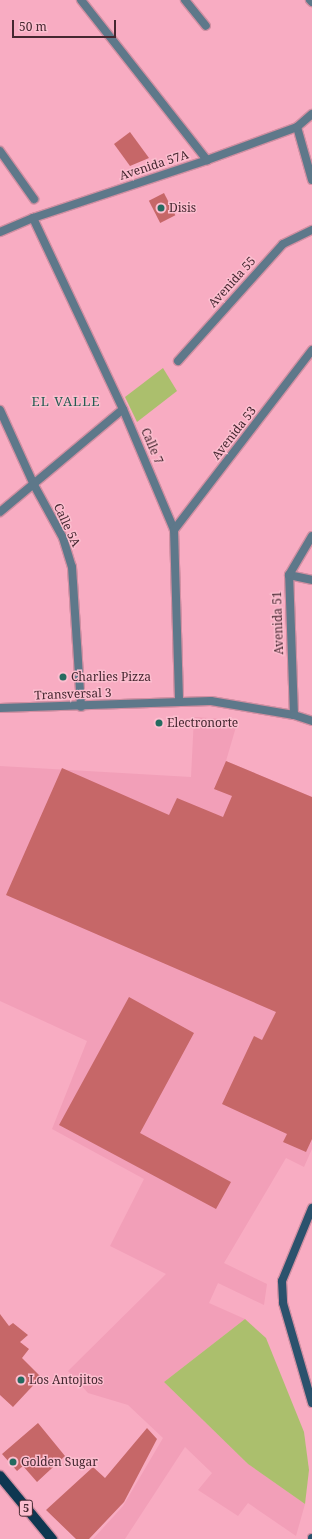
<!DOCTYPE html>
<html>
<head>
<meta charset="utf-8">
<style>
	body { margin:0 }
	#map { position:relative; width:312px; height:1539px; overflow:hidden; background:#f8acc2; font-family:"Noto Serif",serif }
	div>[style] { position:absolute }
	.built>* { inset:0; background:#f29fb8 }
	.green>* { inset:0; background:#abbf6d }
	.building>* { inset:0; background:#c66768; transform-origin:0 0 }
	.roads { filter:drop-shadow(1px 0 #d18fa2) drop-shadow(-1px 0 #d18fa2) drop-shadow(0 1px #d18fa2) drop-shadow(0 -1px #d18fa2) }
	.minor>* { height:8px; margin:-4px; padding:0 4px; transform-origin:4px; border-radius:4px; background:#5e788a }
	.tertiary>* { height:8px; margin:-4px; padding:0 4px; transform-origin:4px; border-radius:4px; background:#5e788a }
	.secondary>* { height:8px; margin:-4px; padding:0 4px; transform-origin:4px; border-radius:4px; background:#2b526d }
	.primary>* { height:10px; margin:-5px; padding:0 5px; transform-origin:5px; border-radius:5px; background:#0e3751 }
	.dots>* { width:11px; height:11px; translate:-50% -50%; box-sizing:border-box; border:2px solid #fcbecf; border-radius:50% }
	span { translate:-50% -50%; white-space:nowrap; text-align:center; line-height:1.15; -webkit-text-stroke:3px #fcbecf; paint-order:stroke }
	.shield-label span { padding:1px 3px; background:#fcbecf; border:1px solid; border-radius:3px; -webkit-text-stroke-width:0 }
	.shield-label { font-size:11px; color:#452730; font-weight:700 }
	.street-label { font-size:12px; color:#452730 }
	.poi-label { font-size:12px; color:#452730 }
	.left { translate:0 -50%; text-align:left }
	.neighbourhood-label { font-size:13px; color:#255c52; letter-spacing:1px }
	.scale { position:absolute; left:12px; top:20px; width:104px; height:18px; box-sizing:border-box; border:2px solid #452730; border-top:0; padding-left:5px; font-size:12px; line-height:14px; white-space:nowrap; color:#452730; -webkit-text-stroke:3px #fcbecf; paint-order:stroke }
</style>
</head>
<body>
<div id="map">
	<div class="built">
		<i style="clip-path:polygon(194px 717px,238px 720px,226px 761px,312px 797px,312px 1149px,304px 1167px,286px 1158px,224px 1263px,267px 1284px,264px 1305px,218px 1283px,209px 1303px,245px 1319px,164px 1382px,248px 1464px,305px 1504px,296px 1536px,248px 1503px,238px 1516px,198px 1490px,212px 1473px,185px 1447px,125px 1539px,93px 1539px,123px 1506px,163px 1438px,128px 1405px,88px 1393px,68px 1371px,166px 1274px,110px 1246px,144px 1179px,52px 1129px,87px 1041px,0 1001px,0 766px,191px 777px)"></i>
	</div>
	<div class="green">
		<i style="clip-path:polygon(163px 368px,177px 391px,137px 422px,125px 397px)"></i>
		<i style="clip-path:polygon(245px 1319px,266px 1338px,304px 1432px,309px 1470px,305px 1504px,248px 1464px,164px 1382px)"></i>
	</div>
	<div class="building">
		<i style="clip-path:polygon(130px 132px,149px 158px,130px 166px,114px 144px)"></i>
		<i style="left:164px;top:193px;width:25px;height:17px;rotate:63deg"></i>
		<i style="clip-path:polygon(226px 761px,312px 797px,312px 1139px,306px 1152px,283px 1142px,287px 1134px,222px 1104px,254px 1036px,262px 1040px,276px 1012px,6px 895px,62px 768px,169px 815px,177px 798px,223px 817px,232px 796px,214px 789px)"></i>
		<i style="clip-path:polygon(129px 997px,194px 1033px,140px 1133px,231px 1182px,216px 1209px,59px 1125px)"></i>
		<i style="clip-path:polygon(0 1314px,9px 1326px,13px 1323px,28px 1335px,20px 1342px,29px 1349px,22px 1358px,41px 1377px,13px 1407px,0 1395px)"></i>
		<i style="clip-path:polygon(38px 1423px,65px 1456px,37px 1482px,23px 1466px,17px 1471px,2px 1454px)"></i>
		<i style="clip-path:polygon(147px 1428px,157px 1439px,124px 1502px,89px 1539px,76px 1539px,46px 1510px,93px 1467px,105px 1478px)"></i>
	</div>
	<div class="roads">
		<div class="minor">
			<i style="left:81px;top:0;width:204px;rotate:51.8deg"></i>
			<i style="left:185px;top:0;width:33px;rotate:51deg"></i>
			<i style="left:310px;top:0;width:3px;rotate:45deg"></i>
			<i style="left:297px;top:127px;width:55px;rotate:74.2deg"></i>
			<i style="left:0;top:151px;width:59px;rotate:54.7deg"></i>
			<i style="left:33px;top:218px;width:211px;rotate:64.8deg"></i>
			<i style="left:123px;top:409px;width:131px;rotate:67.1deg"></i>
			<i style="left:174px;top:530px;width:171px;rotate:88.3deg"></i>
			<i style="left:0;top:232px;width:36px;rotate:-23deg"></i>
			<i style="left:33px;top:218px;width:183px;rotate:-18.4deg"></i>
			<i style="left:207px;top:160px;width:96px;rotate:-20.1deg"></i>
			<i style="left:297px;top:127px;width:20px;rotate:-41deg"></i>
			<i style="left:178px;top:361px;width:157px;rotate:-48.1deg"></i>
			<i style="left:283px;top:244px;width:32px;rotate:-26deg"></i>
			<i style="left:0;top:410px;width:82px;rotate:65.6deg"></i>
			<i style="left:34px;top:485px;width:60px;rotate:61.3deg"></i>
			<i style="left:63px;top:538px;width:30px;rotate:73deg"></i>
			<i style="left:72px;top:567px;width:140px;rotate:86.3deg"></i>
			<i style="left:0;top:512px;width:160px;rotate:-39.9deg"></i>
			<i style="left:174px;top:530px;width:227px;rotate:-52.5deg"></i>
			<i style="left:289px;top:575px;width:24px;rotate:12deg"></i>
			<i style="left:294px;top:715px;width:140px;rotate:-92deg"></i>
			<i style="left:289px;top:575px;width:45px;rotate:-59.5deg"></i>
		</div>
		<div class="tertiary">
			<i style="left:0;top:708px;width:211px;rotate:-1.9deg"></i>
			<i style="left:211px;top:701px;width:84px;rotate:9.6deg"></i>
			<i style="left:294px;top:715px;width:19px;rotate:18deg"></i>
		</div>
		<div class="secondary">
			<i style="left:312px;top:1208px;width:79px;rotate:112.3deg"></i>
			<i style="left:282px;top:1281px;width:22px;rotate:87deg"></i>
			<i style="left:283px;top:1303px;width:104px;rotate:73.8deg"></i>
			<i style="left:312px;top:1539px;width:1px;rotate:-90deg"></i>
		</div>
		<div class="primary">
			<i style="left:0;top:1476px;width:82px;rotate:50.5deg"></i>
		</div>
	</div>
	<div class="dots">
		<i style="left:161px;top:208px;background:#256b60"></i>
		<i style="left:63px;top:677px;background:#256b60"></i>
		<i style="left:159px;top:723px;background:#256b60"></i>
		<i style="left:21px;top:1380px;background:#256b60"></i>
		<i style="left:13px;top:1462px;background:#256b60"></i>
	</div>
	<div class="shield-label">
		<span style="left:26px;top:1508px">5</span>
	</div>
	<div class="street-label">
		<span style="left:154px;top:165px;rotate:-18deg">Avenida 57A</span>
		<span style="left:232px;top:282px;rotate:-48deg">Avenida 55</span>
		<span style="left:234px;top:433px;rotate:-52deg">Avenida 53</span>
		<span style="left:152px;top:446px;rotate:67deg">Calle 7</span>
		<span style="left:67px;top:525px;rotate:65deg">Calle 5A</span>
		<span style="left:278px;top:623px;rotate:-92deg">Avenida 51</span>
		<span style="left:73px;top:694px;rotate:-2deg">Transversal 3</span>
	</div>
	<div class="poi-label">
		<span class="left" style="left:169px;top:208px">Disis</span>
		<span class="left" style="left:71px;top:677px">Charlies Pizza</span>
		<span class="left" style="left:167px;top:723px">Electronorte</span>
		<span class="left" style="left:29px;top:1380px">Los Antojitos</span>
		<span class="left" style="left:21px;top:1462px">Golden Sugar</span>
	</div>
	<div class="neighbourhood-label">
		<span style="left:66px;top:401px">EL VALLE</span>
	</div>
	<div class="scale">50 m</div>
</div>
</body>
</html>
